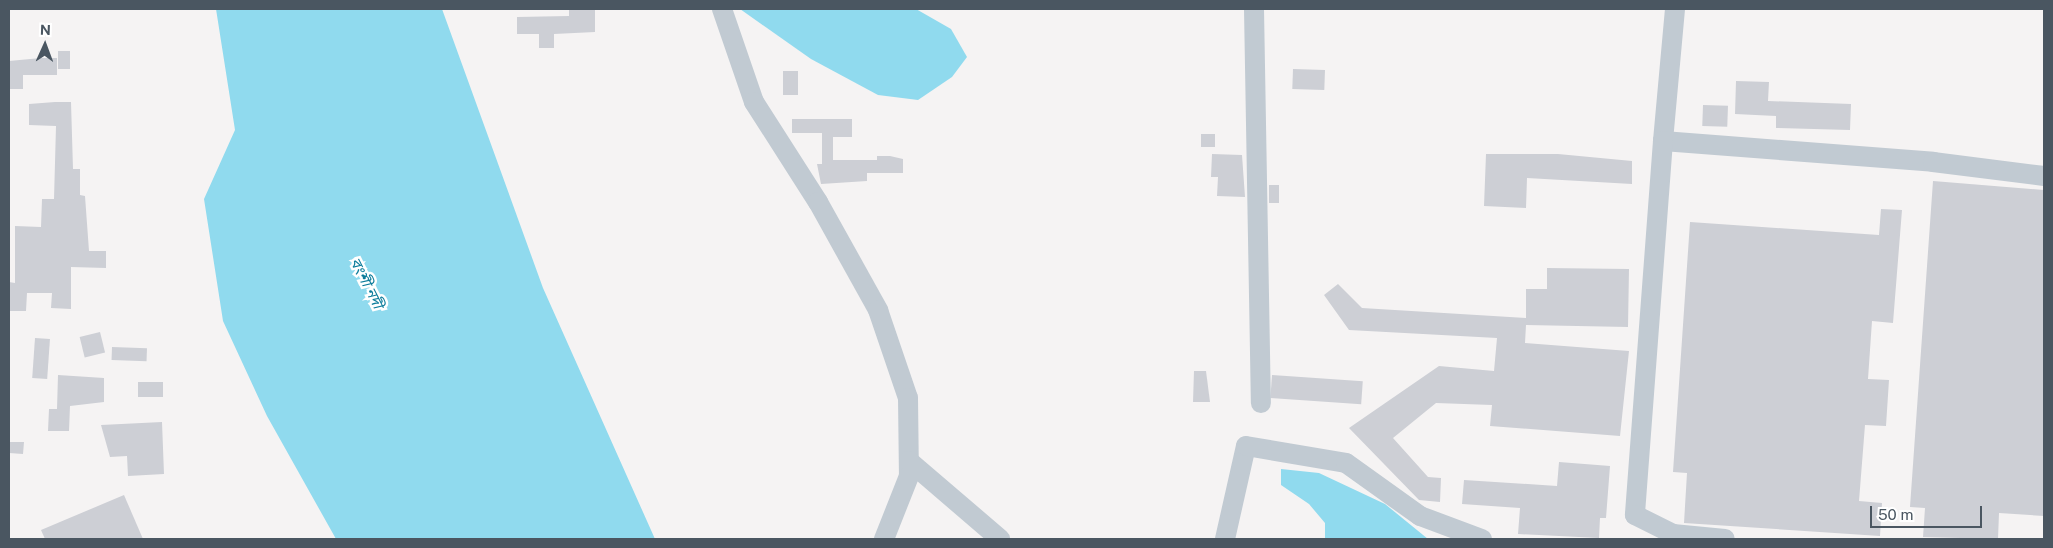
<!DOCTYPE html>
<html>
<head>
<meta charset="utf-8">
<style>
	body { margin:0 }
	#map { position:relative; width:2053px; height:548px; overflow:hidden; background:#f5f3f3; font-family:"Public Sans","Noto Sans Bengali",sans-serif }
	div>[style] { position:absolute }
	.water>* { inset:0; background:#90daee }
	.building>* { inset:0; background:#cdcfd5; transform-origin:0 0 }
	.minor>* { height:20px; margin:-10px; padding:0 10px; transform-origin:10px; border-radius:10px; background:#c1cad2 }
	span { translate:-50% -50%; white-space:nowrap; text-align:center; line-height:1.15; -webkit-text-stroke:5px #fff; paint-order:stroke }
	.water-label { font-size:15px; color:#0c7c9b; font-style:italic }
	.frame { position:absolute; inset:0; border:10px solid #4a5661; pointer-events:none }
	.north { position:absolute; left:20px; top:20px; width:50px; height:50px; -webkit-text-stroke:4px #fff; paint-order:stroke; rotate:2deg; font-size:14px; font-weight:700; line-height:20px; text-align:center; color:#4a5661 }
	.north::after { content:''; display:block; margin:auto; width:18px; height:22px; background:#4a5661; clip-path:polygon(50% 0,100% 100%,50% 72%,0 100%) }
	.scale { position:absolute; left:1870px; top:506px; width:112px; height:22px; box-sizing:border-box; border:2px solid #4a5661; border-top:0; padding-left:6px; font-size:15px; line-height:18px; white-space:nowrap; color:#4a5661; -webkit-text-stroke:4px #fff; paint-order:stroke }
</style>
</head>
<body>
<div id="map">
	<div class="water">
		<i style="clip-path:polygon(216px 9px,442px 9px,543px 288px,655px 539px,336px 539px,267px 416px,223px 321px,204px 199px,235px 130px)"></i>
		<i style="clip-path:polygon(740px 9px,916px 9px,951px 29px,967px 57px,952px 77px,918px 100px,878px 95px,811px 59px)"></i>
		<i style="clip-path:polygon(1281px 469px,1319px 473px,1385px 504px,1428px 539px,1325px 539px,1325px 523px,1309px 504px,1281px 485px)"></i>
	</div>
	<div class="building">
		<i style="clip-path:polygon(569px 9px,595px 9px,595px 32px,554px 34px,554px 48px,539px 48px,539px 34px,517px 34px,517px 17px,569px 16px)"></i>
		<i style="left:58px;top:51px;width:12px;height:18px"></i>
		<i style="clip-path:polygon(41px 58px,57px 58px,57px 75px,23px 75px,23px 89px,9px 89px,9px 61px)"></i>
		<i style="left:1293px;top:69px;width:32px;height:20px;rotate:2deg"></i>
		<i style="left:783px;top:71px;width:15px;height:24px"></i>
		<i style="clip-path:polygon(1736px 81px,1769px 82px,1768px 101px,1851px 104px,1850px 130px,1776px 128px,1776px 116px,1735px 114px)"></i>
		<i style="clip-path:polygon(55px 102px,71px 102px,73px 169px,80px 169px,80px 195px,85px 196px,89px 251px,106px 251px,106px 268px,71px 267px,71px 309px,51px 308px,52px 293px,27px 293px,26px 311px,9px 311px,9px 282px,15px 283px,15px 226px,41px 227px,42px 199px,54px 199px,56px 126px,29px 125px,29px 104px)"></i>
		<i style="left:1703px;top:105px;width:25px;height:21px;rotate:2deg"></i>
		<i style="clip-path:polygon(792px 119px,852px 119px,852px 137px,833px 137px,833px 160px,877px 160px,877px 156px,890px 156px,903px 159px,903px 173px,867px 173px,867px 181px,821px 184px,817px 164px,822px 164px,822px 133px,792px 133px)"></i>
		<i style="left:1201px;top:134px;width:14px;height:13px"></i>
		<i style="clip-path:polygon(1212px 154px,1242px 155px,1245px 197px,1217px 196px,1218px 177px,1211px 177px)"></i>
		<i style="clip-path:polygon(1486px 154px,1558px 154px,1632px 161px,1632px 184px,1527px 178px,1526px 208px,1484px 206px)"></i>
		<i style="clip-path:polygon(1933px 181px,2044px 190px,2044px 516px,1999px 513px,1998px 539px,1923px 537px,1925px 508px,1910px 507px)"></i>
		<i style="left:1269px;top:185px;width:10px;height:18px"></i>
		<i style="clip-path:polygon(1881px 209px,1902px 210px,1893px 323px,1872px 321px,1868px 379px,1889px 380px,1886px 426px,1865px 425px,1859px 501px,1882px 503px,1880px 536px,1684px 523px,1687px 473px,1673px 472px,1690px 222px,1879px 235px)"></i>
		<i style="clip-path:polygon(1547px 268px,1629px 269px,1628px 327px,1526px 325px,1525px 343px,1629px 351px,1620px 436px,1490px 426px,1492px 405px,1436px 403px,1393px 438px,1428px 477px,1441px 478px,1440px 502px,1419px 500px,1349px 428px,1439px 366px,1494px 371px,1497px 338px,1349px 330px,1324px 295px,1338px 284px,1362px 308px,1526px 318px,1526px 289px,1547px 289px)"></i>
		<i style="left:100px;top:332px;width:21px;height:21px;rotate:76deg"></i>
		<i style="left:35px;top:338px;width:15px;height:40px;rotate:4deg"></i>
		<i style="left:112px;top:347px;width:35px;height:13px;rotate:2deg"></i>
		<i style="clip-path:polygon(1194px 371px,1206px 371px,1210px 402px,1193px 402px)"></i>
		<i style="clip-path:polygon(58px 375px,104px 378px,104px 402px,70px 406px,69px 431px,48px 431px,49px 409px,57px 409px)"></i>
		<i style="left:1272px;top:375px;width:91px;height:23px;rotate:4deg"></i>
		<i style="left:163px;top:382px;width:15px;height:25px;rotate:90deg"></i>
		<i style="clip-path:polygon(162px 422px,164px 474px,128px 476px,127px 456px,110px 457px,101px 425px)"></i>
		<i style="clip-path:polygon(9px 442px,24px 442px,23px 454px,9px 453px)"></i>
		<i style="clip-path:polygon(1559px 462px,1610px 466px,1606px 518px,1600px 518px,1599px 538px,1518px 534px,1520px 508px,1462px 504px,1464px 480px,1557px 486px)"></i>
		<i style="clip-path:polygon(124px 495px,143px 539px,45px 539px,41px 530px)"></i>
	</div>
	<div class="minor">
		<i style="left:722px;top:9px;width:98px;rotate:71deg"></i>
		<i style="left:754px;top:102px;width:119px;rotate:57.4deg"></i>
		<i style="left:818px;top:202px;width:124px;rotate:60.9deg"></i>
		<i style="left:878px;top:310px;width:93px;rotate:71.2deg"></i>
		<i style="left:908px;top:398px;width:78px;rotate:89.3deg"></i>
		<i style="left:909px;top:476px;width:68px;rotate:111.6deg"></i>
		<i style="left:1254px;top:9px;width:394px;rotate:89deg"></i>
		<i style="left:1675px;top:9px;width:133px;rotate:95.2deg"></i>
		<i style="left:1663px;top:141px;width:271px;rotate:4.4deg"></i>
		<i style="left:1933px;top:162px;width:112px;rotate:7.2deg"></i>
		<i style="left:1663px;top:141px;width:375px;rotate:94.3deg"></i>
		<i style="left:1635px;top:515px;width:42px;rotate:26.6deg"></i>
		<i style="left:1673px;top:534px;width:52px;rotate:5.5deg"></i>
		<i style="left:909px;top:461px;width:120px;rotate:40.6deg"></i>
		<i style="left:1225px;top:539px;width:95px;rotate:-77.3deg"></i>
		<i style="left:1246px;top:446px;width:101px;rotate:9.6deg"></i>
		<i style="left:1346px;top:463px;width:91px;rotate:35.6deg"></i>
		<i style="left:1420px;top:516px;width:66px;rotate:20.4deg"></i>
	</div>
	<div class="water-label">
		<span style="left:367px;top:283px;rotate:63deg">বংশী নদী</span>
	</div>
	<div class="frame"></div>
	<div class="north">N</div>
	<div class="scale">50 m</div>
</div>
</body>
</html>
